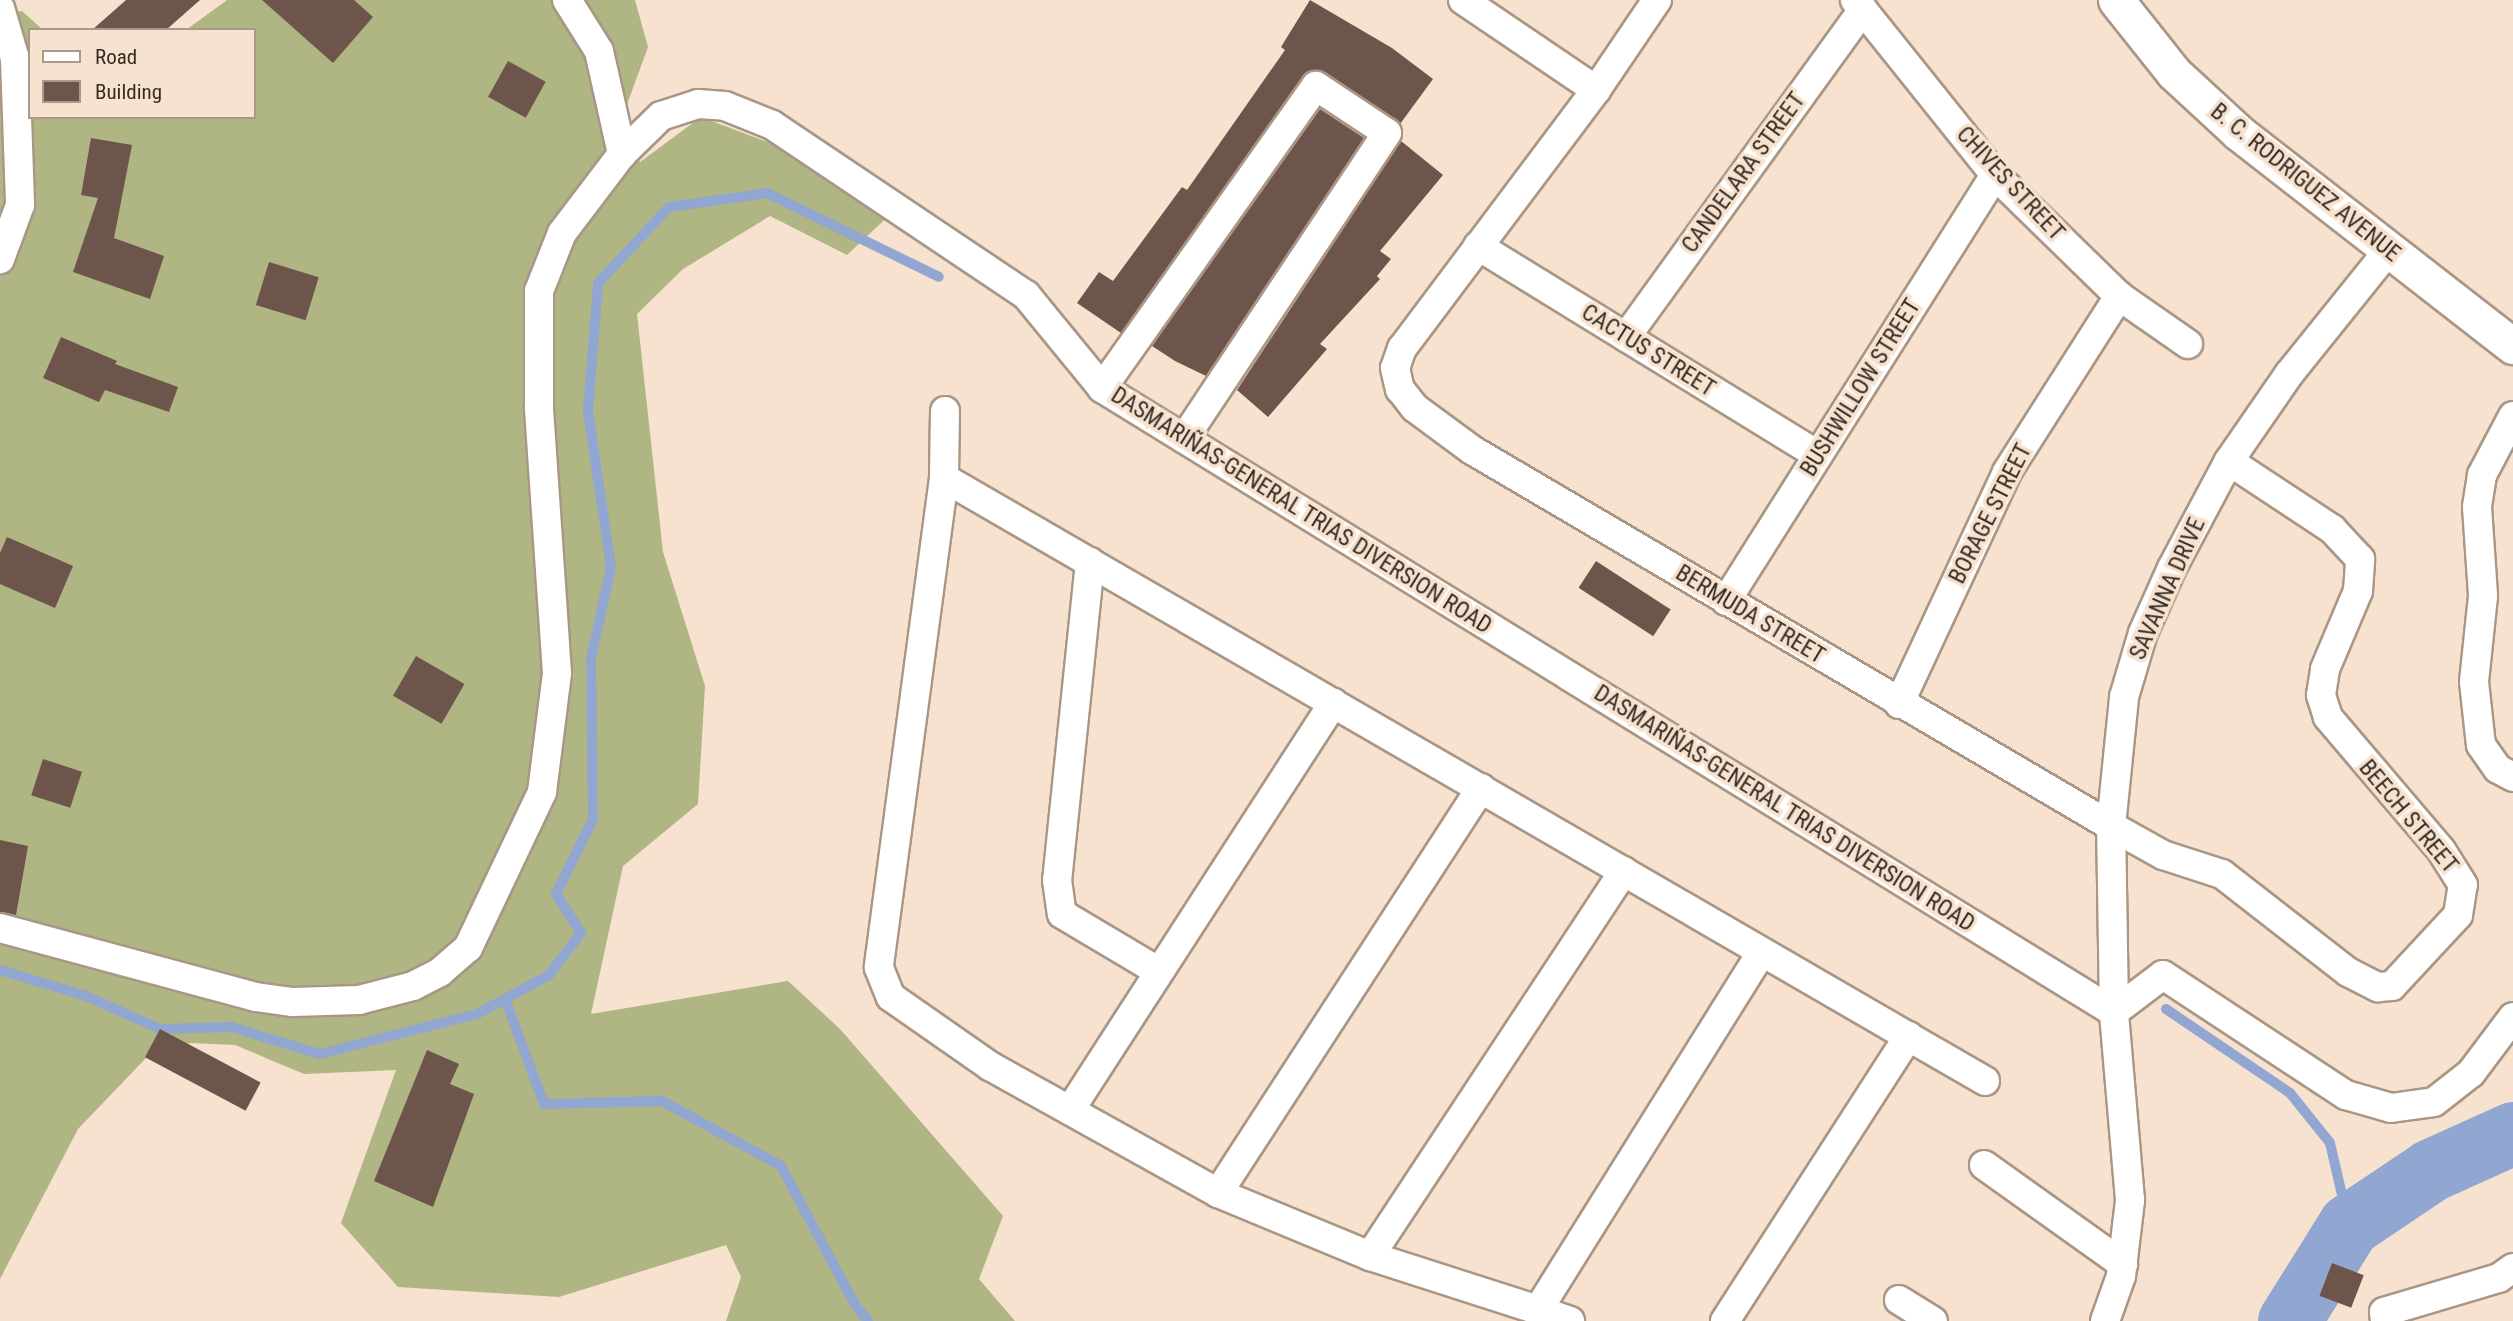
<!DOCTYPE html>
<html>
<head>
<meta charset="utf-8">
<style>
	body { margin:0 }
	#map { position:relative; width:2513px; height:1321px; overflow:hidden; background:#f7e2cf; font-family:"Roboto Condensed",sans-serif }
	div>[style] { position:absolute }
	.forest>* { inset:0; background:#afb583 }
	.stream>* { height:10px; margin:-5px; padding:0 5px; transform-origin:5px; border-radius:5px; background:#92a6d2 }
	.river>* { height:63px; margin:-31.5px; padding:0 31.5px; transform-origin:31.5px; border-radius:31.5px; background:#92a6d2 }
	.building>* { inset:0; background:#6d554c; transform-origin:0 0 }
	.roads { filter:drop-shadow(2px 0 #aa9684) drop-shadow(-2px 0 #aa9684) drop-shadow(0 2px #aa9684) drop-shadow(0 -2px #aa9684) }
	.minor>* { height:28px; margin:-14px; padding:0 14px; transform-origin:14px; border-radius:14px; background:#fff }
	.tertiary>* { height:35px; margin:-17.5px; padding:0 17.5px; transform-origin:17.5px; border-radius:17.5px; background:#fff }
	span { translate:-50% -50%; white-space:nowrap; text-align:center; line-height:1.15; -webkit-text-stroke:7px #f7e2cf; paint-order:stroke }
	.street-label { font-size:23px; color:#342c24 }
	.legend { position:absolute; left:28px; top:28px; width:228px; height:91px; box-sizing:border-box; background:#f7e2cf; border:2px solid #a9998b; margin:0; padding:9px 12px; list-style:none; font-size:21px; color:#342c24 }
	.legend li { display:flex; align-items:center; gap:14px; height:35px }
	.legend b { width:35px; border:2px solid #a9998b }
</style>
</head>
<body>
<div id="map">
	<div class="forest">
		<i style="clip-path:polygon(227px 0,635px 0,648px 47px,621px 121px,640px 162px,701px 117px,805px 156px,895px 210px,847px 255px,770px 216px,683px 269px,637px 314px,663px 552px,705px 686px,698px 804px,623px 866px,591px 1014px,788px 981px,840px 1029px,1003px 1216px,979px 1279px,1015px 1321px,726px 1321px,741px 1277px,726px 1245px,559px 1297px,398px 1287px,341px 1223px,396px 1070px,304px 1074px,235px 1045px,190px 1043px,146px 1058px,78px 1129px,0 1279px,0 14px,22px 11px,43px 30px,30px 30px,30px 117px,254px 117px,254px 30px,186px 30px)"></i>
	</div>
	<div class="stream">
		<i style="left:0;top:970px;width:90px;rotate:16.8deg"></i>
		<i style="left:86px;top:996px;width:81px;rotate:24deg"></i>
		<i style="left:160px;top:1029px;width:71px;rotate:-1.6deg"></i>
		<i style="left:231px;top:1027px;width:93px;rotate:16.9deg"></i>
		<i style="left:320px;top:1054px;width:162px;rotate:-14.3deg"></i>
		<i style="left:477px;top:1014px;width:82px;rotate:-28.4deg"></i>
		<i style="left:549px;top:975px;width:53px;rotate:-52.7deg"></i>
		<i style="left:581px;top:933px;width:46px;rotate:-122.7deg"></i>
		<i style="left:556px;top:894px;width:84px;rotate:-63.7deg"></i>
		<i style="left:593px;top:819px;width:160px;rotate:-90.7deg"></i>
		<i style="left:591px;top:659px;width:94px;rotate:-77.7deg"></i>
		<i style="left:611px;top:567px;width:158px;rotate:-98.4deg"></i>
		<i style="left:588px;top:411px;width:128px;rotate:-85.5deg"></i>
		<i style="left:598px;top:283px;width:104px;rotate:-46.9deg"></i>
		<i style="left:669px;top:207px;width:99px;rotate:-8.1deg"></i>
		<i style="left:767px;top:193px;width:191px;rotate:26deg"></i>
		<i style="left:505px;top:999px;width:112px;rotate:69.6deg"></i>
		<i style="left:544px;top:1104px;width:118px;rotate:-1.5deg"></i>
		<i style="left:662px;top:1101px;width:136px;rotate:28.6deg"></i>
		<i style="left:781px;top:1166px;width:155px;rotate:61.9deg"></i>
		<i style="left:854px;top:1303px;width:23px;rotate:52deg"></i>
		<i style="left:2166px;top:1009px;width:150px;rotate:34.1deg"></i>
		<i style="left:2290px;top:1093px;width:64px;rotate:51.3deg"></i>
		<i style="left:2330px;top:1143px;width:84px;rotate:77deg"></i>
	</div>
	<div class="river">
		<i style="left:2289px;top:1321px;width:113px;rotate:-58deg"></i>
		<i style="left:2349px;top:1225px;width:99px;rotate:-33.9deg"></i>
		<i style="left:2431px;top:1170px;width:90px;rotate:-24.3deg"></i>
	</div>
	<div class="building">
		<i style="clip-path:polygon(126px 0,200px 0,166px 30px,92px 30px)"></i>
		<i style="clip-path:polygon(262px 0,354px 0,373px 17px,333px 63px)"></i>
		<i style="clip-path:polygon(1310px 0,1392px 48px,1433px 79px,1400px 124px,1325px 72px,1308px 71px,1121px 333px,1077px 303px,1099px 272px,1113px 281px,1182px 187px,1187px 190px,1285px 50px,1281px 47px)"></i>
		<i style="left:508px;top:61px;width:43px;height:41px;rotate:29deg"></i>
		<i style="clip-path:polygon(1320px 109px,1364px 138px,1206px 376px,1175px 361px,1152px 346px)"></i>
		<i style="clip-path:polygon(91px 138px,132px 145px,114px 238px,164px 256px,150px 299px,73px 272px,98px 198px,81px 195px)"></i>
		<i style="clip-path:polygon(1401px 141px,1443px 175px,1380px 251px,1391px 259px,1377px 276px,1380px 279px,1320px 344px,1327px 349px,1268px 417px,1237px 390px)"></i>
		<i style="left:269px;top:262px;width:52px;height:45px;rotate:17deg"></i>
		<i style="clip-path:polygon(61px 337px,117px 361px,115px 364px,178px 387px,169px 412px,105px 390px,99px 402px,43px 378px)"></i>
		<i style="clip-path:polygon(7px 537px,73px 566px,55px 608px,0 584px,0 553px)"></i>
		<i style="left:1596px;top:561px;width:89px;height:32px;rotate:33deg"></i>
		<i style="left:416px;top:656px;width:56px;height:46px;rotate:30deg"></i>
		<i style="left:43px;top:759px;width:41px;height:38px;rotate:18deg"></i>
		<i style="clip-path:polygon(0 840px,28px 846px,16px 915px,0 912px)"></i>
		<i style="left:160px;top:1029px;width:114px;height:32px;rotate:28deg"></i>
		<i style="clip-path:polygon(427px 1050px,459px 1064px,450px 1084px,474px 1094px,433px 1207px,374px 1181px)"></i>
		<i style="left:2332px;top:1263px;width:34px;height:35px;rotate:21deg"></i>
	</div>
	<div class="roads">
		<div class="minor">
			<i style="left:567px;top:0;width:60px;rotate:57.9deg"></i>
			<i style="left:599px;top:51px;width:106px;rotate:77.4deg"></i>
			<i style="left:1463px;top:0;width:161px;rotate:34.1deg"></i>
			<i style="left:1657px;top:0;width:109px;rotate:124.1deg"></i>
			<i style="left:1596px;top:90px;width:323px;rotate:126.9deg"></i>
			<i style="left:1402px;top:348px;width:21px;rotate:109deg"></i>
			<i style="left:1395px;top:368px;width:22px;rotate:77deg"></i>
			<i style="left:1400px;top:389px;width:24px;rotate:52deg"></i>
			<i style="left:1415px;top:408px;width:71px;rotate:36.4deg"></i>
			<i style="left:1472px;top:450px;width:741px;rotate:30.47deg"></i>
			<i style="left:2111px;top:826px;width:60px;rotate:29.1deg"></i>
			<i style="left:2163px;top:855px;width:62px;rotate:17.9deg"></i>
			<i style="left:2222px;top:874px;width:160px;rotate:37.9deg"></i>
			<i style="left:2348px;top:972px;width:34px;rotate:27deg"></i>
			<i style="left:2378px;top:987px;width:14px;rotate:-4deg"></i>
			<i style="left:2392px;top:986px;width:97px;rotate:-47.1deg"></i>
			<i style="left:2458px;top:915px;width:30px;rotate:-81deg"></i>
			<i style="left:2463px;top:885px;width:41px;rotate:-122.2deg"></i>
			<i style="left:2441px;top:850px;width:175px;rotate:-130.4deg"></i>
			<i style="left:2328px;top:717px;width:23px;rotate:-108deg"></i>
			<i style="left:2321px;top:695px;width:26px;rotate:-81deg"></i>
			<i style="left:2325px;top:669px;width:85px;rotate:-67.1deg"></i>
			<i style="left:2358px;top:591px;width:32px;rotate:-86deg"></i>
			<i style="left:2360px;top:559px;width:41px;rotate:-133deg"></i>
			<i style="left:2332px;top:529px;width:123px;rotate:-146.6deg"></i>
			<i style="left:1855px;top:0;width:224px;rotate:51.3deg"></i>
			<i style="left:1995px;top:175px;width:173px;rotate:44.3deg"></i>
			<i style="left:2119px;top:296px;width:84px;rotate:34.8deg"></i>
			<i style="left:0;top:8px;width:53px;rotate:73.6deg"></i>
			<i style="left:15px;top:59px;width:146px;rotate:88deg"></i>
			<i style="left:20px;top:205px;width:58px;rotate:110.3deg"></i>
			<i style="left:1478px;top:246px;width:399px;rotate:31.6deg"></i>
			<i style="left:1626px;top:337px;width:404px;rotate:-54.1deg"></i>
			<i style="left:1102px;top:388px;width:370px;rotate:-54.7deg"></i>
			<i style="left:1316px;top:86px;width:85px;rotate:33.5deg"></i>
			<i style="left:1387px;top:133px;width:367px;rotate:123.6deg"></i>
			<i style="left:945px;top:411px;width:67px;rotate:90.9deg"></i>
			<i style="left:944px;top:478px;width:494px;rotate:97.6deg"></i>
			<i style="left:879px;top:968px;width:31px;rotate:68deg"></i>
			<i style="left:891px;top:997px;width:121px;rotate:34.9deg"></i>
			<i style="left:990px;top:1066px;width:261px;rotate:29.1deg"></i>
			<i style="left:1218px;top:1193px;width:165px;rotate:22.5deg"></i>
			<i style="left:1370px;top:1256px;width:176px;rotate:17.8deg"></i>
			<i style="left:1538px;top:1310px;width:422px;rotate:-58deg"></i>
			<i style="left:2513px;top:416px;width:67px;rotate:117.7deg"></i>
			<i style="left:2482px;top:475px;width:32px;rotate:99deg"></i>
			<i style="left:2477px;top:507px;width:89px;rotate:86.1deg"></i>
			<i style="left:2483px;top:596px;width:86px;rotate:96deg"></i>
			<i style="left:2474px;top:682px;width:63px;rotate:83.7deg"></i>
			<i style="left:2481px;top:745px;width:29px;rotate:55deg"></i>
			<i style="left:2498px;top:769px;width:17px;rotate:28deg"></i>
			<i style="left:944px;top:478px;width:1203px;rotate:30.08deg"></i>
			<i style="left:1090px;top:562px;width:320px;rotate:95.9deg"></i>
			<i style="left:1057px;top:880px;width:34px;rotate:82deg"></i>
			<i style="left:1062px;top:914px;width:112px;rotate:30.7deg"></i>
			<i style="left:1726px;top:601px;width:504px;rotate:-57.73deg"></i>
			<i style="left:1899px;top:704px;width:256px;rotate:-65deg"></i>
			<i style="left:2007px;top:472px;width:209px;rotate:-57.5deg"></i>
			<i style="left:0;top:928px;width:265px;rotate:15.1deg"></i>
			<i style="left:256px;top:997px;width:37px;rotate:8deg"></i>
			<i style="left:293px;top:1002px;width:66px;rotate:-1.7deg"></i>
			<i style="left:359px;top:1000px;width:56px;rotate:-14.5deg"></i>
			<i style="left:413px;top:986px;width:30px;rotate:-27deg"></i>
			<i style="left:440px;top:972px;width:37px;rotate:-41deg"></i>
			<i style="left:468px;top:948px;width:173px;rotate:-64.6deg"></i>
			<i style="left:542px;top:792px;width:120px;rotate:-82.8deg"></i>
			<i style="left:557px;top:673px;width:268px;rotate:-93.9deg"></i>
			<i style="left:539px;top:406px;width:115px;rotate:-90deg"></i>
			<i style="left:539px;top:291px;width:62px;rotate:-68.4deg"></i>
			<i style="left:562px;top:233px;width:99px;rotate:-52.8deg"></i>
			<i style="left:622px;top:154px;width:54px;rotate:-44.3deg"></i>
			<i style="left:661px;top:116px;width:39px;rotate:-18deg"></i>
			<i style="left:698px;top:104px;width:27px;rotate:4deg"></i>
			<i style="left:725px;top:106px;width:51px;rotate:22deg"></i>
			<i style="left:772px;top:125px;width:306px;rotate:33.8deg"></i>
			<i style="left:1026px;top:295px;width:120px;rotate:50.7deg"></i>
			<i style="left:1102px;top:388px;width:1189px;rotate:31.66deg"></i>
			<i style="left:2114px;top:1012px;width:61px;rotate:-37.1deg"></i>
			<i style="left:2163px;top:975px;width:219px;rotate:33.3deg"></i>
			<i style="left:2346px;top:1095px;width:47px;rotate:16.1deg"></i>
			<i style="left:2391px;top:1108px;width:43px;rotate:-7.9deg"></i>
			<i style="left:2434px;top:1102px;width:47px;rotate:-38.1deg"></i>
			<i style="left:2471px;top:1073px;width:70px;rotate:-53.1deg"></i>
			<i style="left:1070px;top:1110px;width:485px;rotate:-57.1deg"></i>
			<i style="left:1984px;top:1165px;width:171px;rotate:35.5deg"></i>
			<i style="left:1218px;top:1193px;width:483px;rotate:-57deg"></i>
			<i style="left:1370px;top:1256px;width:461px;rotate:-56.6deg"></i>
			<i style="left:1899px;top:1300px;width:40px;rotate:32deg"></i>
			<i style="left:1538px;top:1310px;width:34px;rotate:19deg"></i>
			<i style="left:1725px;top:1321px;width:339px;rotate:-57.2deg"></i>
			<i style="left:2105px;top:1321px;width:48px;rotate:-70.4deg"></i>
			<i style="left:2121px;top:1276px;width:77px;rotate:-83.2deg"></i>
			<i style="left:2130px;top:1200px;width:189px;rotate:-94.9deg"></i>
			<i style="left:2114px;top:1012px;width:186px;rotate:-90.9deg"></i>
			<i style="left:2111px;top:826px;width:130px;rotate:-84.2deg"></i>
			<i style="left:2124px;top:697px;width:67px;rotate:-73.5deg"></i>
			<i style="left:2143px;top:633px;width:71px;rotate:-66deg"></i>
			<i style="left:2172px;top:568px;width:121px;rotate:-62deg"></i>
			<i style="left:2229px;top:461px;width:106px;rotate:-55.4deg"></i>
			<i style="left:2289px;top:374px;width:158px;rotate:-51.2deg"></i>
			<i style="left:2385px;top:1321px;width:9px;rotate:-96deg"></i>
			<i style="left:2384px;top:1312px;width:120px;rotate:-16.5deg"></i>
			<i style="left:2499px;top:1278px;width:17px;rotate:-36deg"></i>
		</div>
		<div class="tertiary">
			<i style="left:2116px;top:0;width:93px;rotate:51.5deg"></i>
			<i style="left:2174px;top:73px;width:88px;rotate:42.7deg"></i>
			<i style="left:2239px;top:133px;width:347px;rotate:37.9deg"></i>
		</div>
	</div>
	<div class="street-label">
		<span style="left:1744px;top:173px;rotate:-54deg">CANDELARA STREET</span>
		<span style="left:2305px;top:183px;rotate:39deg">B. C. RODRIGUEZ AVENUE</span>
		<span style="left:2010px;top:184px;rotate:47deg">CHIVES STREET</span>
		<span style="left:1648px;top:351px;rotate:32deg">CACTUS STREET</span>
		<span style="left:1861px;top:388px;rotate:-58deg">BUSHWILLOW STREET</span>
		<span style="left:1301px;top:511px;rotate:32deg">DASMARIÑAS-GENERAL TRIAS DIVERSION ROAD</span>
		<span style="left:1991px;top:514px;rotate:-63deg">BORAGE STREET</span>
		<span style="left:2168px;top:589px;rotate:-66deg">SAVANNA DRIVE</span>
		<span style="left:1750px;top:615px;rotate:31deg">BERMUDA STREET</span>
		<span style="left:1784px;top:809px;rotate:32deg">DASMARIÑAS-GENERAL TRIAS DIVERSION ROAD</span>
		<span style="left:2408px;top:817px;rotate:50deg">BEECH STREET</span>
	</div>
	<ul class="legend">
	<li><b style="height:9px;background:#fff"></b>Road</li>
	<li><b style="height:19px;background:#6d554c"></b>Building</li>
	</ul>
</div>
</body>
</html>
